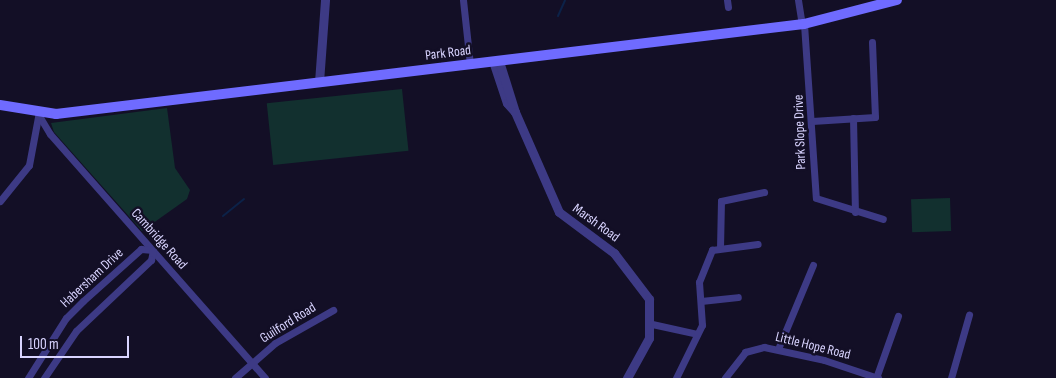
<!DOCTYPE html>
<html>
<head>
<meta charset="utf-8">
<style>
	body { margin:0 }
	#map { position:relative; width:1056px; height:378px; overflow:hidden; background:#130f26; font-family:"Sofia Sans Condensed",sans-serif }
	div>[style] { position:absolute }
	.green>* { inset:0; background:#12302f; transform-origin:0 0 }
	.stream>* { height:2px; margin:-1px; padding:0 1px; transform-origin:1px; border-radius:1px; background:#0c2248 }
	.minor>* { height:7px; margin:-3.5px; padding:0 3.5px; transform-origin:3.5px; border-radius:3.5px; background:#3d3a85 }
	.tertiary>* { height:9px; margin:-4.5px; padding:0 4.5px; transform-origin:4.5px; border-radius:4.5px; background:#3d3a85 }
	.secondary>* { height:10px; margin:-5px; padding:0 5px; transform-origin:5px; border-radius:5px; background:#6f6bff }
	span { translate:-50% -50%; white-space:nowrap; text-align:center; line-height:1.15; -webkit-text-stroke:5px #130f26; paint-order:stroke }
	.street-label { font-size:14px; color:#d9d4ff }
	.scale { position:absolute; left:20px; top:336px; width:109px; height:22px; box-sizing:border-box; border:2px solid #d9d4ff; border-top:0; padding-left:6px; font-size:15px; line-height:18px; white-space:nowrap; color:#d9d4ff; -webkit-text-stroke:4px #130f26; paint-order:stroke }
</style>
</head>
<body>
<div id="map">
	<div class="green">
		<i style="left:402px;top:89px;width:62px;height:136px;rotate:84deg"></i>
		<i style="clip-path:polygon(167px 108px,175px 168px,190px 190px,187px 199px,142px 231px,54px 132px,51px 123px)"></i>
		<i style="left:950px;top:198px;width:33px;height:39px;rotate:88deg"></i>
	</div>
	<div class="stream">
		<i style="left:558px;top:16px;width:17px;rotate:-66deg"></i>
		<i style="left:223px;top:216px;width:27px;rotate:-39deg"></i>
	</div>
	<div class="minor">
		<i style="left:463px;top:0;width:64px;rotate:83.8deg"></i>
		<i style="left:727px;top:0;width:7px;rotate:82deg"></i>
		<i style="left:798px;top:0;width:24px;rotate:81deg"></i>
		<i style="left:804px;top:24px;width:174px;rotate:86.1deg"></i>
		<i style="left:816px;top:198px;width:70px;rotate:17.4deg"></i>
		<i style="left:38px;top:114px;width:23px;rotate:59deg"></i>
		<i style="left:50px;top:134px;width:325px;rotate:48.6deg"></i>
		<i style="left:853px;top:118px;width:94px;rotate:88.8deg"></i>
		<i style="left:812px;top:121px;width:63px;rotate:-3.6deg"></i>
		<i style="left:875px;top:117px;width:75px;rotate:-92.3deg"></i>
		<i style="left:0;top:201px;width:46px;rotate:-51.1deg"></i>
		<i style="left:29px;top:165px;width:49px;rotate:-79.4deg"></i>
		<i style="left:720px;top:248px;width:47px;rotate:-88.8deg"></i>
		<i style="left:721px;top:201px;width:44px;rotate:-11.8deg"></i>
		<i style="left:701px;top:301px;width:37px;rotate:-6deg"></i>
		<i style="left:652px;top:324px;width:46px;rotate:12.5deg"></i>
		<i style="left:778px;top:349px;width:91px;rotate:-67.4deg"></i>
		<i style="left:28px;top:378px;width:71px;rotate:-57.7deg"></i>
		<i style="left:66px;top:318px;width:24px;rotate:-45deg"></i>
		<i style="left:83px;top:301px;width:78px;rotate:-41.9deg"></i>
		<i style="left:141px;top:249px;width:12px;rotate:5deg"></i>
		<i style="left:153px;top:250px;width:10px;rotate:101deg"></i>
		<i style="left:151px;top:260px;width:103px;rotate:136.6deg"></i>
		<i style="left:76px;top:331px;width:57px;rotate:124.2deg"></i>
		<i style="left:235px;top:378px;width:53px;rotate:-41.2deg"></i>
		<i style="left:275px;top:343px;width:67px;rotate:-29.6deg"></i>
		<i style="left:676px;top:378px;width:59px;rotate:-63.9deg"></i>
		<i style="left:702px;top:325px;width:43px;rotate:-94deg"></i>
		<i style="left:699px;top:282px;width:35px;rotate:-68deg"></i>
		<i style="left:712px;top:250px;width:46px;rotate:-7.4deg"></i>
		<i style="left:725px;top:378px;width:33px;rotate:-52deg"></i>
		<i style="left:745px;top:352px;width:20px;rotate:-15deg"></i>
		<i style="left:764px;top:347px;width:61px;rotate:12.2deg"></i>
		<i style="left:824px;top:360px;width:57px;rotate:18.4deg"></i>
		<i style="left:876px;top:378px;width:66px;rotate:-70.5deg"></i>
		<i style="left:951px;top:378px;width:66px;rotate:-74.1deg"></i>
	</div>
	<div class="tertiary">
		<i style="left:493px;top:61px;width:44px;rotate:71.6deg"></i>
		<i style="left:507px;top:103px;width:12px;rotate:48deg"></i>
		<i style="left:499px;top:61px;width:53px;rotate:72.6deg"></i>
		<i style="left:515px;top:112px;width:109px;rotate:66.3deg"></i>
		<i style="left:559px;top:212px;width:69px;rotate:36.7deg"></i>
		<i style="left:614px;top:253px;width:58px;rotate:52.7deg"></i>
		<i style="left:649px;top:299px;width:39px;rotate:90deg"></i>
		<i style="left:649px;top:338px;width:46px;rotate:118.8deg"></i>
		<i style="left:319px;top:82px;width:82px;rotate:-85.8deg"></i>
	</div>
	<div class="secondary">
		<i style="left:0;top:105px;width:57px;rotate:9.1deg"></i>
		<i style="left:56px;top:114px;width:753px;rotate:-6.86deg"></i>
		<i style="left:804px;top:24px;width:96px;rotate:-14.5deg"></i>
	</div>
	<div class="street-label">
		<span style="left:448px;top:53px;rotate:-7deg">Park Road</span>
		<span style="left:800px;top:132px;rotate:-92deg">Park Slope Drive</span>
		<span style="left:596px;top:223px;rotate:36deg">Marsh Road</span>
		<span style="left:159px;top:239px;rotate:48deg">Cambridge Road</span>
		<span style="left:92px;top:278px;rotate:-43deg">Habersham Drive</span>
		<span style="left:288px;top:323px;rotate:-32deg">Guilford Road</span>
		<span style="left:813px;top:346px;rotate:14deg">Little Hope Road</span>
	</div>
	<div class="scale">100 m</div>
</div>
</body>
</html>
